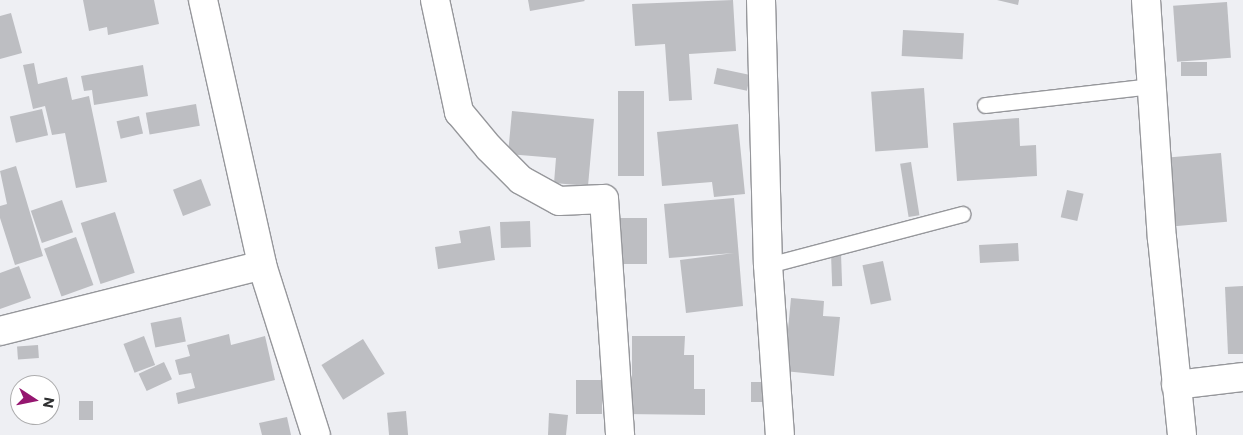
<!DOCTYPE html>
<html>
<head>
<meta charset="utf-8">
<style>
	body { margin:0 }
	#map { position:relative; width:1243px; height:435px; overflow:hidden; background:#eeeff3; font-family:Commissioner,sans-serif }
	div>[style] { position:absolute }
	.building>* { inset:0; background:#bdbec2; transform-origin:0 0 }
	.roads { filter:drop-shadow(1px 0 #96979b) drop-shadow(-1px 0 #96979b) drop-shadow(0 1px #96979b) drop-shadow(0 -1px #96979b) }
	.lane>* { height:15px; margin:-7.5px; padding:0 7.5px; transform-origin:7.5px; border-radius:7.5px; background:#fff }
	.street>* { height:28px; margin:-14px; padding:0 14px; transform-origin:14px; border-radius:14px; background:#fff }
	span { translate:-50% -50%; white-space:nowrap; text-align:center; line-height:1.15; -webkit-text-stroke:4px #fff; paint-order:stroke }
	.north { position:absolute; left:10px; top:375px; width:50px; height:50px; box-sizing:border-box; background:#fff; border:1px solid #acacad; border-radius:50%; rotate:101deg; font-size:14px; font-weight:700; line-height:20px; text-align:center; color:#2f3031 }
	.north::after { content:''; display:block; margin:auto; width:18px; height:22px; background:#951670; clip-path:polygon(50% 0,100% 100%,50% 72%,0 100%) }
</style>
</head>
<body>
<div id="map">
	<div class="building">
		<i style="clip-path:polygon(83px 0,154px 0,159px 24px,108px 35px,107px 27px,89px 31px)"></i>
		<i style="clip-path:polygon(528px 0,584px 0,585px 1px,530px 11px)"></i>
		<i style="clip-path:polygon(733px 0,736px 51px,689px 54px,692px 100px,669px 101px,665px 44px,635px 46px,632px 4px)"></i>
		<i style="clip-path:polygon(997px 0,1019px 0,1018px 5px)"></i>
		<i style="left:1227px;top:2px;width:56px;height:54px;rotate:86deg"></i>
		<i style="clip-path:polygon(11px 13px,22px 53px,0 59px,0 16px)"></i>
		<i style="left:903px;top:30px;width:61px;height:26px;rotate:3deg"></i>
		<i style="left:1207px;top:62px;width:14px;height:26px;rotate:90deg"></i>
		<i style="clip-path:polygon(34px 63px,38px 84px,67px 77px,72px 100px,89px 96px,107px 182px,76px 188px,65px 133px,52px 135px,45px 106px,33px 109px,23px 65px)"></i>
		<i style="clip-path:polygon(143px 65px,148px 96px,94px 105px,92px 90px,84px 91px,81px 76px)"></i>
		<i style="left:717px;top:68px;width:34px;height:16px;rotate:12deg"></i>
		<i style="left:924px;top:88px;width:60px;height:53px;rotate:86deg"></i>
		<i style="left:618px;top:91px;width:26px;height:85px"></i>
		<i style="left:196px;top:104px;width:22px;height:51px;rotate:80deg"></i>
		<i style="left:42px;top:109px;width:27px;height:33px;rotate:77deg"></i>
		<i style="clip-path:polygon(512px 111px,594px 119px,588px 186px,554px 183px,556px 158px,508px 154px)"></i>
		<i style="left:139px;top:116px;width:18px;height:23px;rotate:77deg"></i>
		<i style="clip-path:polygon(1019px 118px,1020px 146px,1036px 145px,1037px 176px,957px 181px,953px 123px)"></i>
		<i style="clip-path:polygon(738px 124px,745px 194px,714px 197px,712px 182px,662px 186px,657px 132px)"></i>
		<i style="left:1221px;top:153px;width:69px;height:53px;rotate:85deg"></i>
		<i style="left:911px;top:162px;width:54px;height:11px;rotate:81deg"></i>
		<i style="clip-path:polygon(16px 166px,43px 256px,15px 265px,0 218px,0 206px,7px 204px,0 171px)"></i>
		<i style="left:201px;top:179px;width:28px;height:30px;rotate:69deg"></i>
		<i style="left:1067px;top:190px;width:17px;height:28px;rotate:13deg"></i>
		<i style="clip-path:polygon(734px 198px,743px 306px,686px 313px,680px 260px,734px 253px,669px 258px,664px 204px)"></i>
		<i style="left:62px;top:200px;width:34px;height:33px;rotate:71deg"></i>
		<i style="left:115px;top:212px;width:64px;height:36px;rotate:72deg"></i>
		<i style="left:647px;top:218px;width:46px;height:32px;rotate:90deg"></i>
		<i style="left:530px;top:221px;width:26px;height:30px;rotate:88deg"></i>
		<i style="clip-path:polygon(490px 226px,495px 260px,438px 269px,435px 247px,461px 243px,459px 231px)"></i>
		<i style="left:76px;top:237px;width:51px;height:34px;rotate:70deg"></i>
		<i style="left:1018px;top:243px;width:18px;height:39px;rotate:87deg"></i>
		<i style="left:841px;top:253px;width:33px;height:10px;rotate:88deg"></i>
		<i style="left:883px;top:261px;width:40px;height:21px;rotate:78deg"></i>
		<i style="clip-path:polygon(19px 266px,31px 298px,0 309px,0 273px)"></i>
		<i style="clip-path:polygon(1243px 286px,1243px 354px,1228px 354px,1225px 287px)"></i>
		<i style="clip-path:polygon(791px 298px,824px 301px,823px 316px,840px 317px,834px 376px,784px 371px)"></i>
		<i style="left:181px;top:317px;width:25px;height:31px;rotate:79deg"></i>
		<i style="clip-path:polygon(229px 334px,231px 345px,265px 336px,275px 380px,178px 404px,176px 393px,195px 388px,191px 373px,179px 375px,175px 360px,190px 356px,187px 345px)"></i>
		<i style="left:144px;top:336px;width:31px;height:22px;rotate:69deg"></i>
		<i style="clip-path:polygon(632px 336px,685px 336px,684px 355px,694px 355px,694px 389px,705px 389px,705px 415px,625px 414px,625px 382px,632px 382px)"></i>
		<i style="left:363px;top:339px;width:41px;height:49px;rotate:58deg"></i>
		<i style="left:38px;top:345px;width:13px;height:21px;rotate:86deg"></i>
		<i style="left:164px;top:362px;width:19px;height:28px;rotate:65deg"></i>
		<i style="left:576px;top:380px;width:26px;height:34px"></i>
		<i style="left:763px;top:382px;width:20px;height:12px;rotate:90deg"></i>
		<i style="left:79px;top:401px;width:14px;height:19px"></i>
		<i style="left:406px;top:411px;width:24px;height:19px;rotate:85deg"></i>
		<i style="clip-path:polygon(549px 413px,568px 415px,566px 435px,548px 435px)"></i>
		<i style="clip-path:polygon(287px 417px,291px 435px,262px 435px,259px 423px)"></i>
	</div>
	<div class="roads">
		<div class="lane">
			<i style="left:985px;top:105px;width:169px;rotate:-6.5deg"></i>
			<i style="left:768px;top:265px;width:201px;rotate:-14.7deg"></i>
		</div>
		<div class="street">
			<i style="left:203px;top:0;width:271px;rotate:77.4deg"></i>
			<i style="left:262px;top:265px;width:178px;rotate:72.4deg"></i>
			<i style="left:435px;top:0;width:115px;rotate:77.9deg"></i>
			<i style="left:459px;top:112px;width:47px;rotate:50.2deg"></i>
			<i style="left:489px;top:148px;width:45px;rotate:45deg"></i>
			<i style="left:521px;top:180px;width:43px;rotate:28.9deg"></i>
			<i style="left:559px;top:201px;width:45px;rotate:-2.5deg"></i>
			<i style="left:604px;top:199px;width:237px;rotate:86.1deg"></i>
			<i style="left:761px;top:0;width:265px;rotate:88.5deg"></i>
			<i style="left:768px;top:265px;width:170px;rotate:86deg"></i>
			<i style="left:1146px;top:0;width:239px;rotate:86.2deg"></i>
			<i style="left:1162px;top:238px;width:198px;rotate:84.2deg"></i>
			<i style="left:0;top:331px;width:270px;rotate:-14.1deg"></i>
			<i style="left:1176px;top:385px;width:67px;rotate:-6.8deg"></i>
		</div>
	</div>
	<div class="north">N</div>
</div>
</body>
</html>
